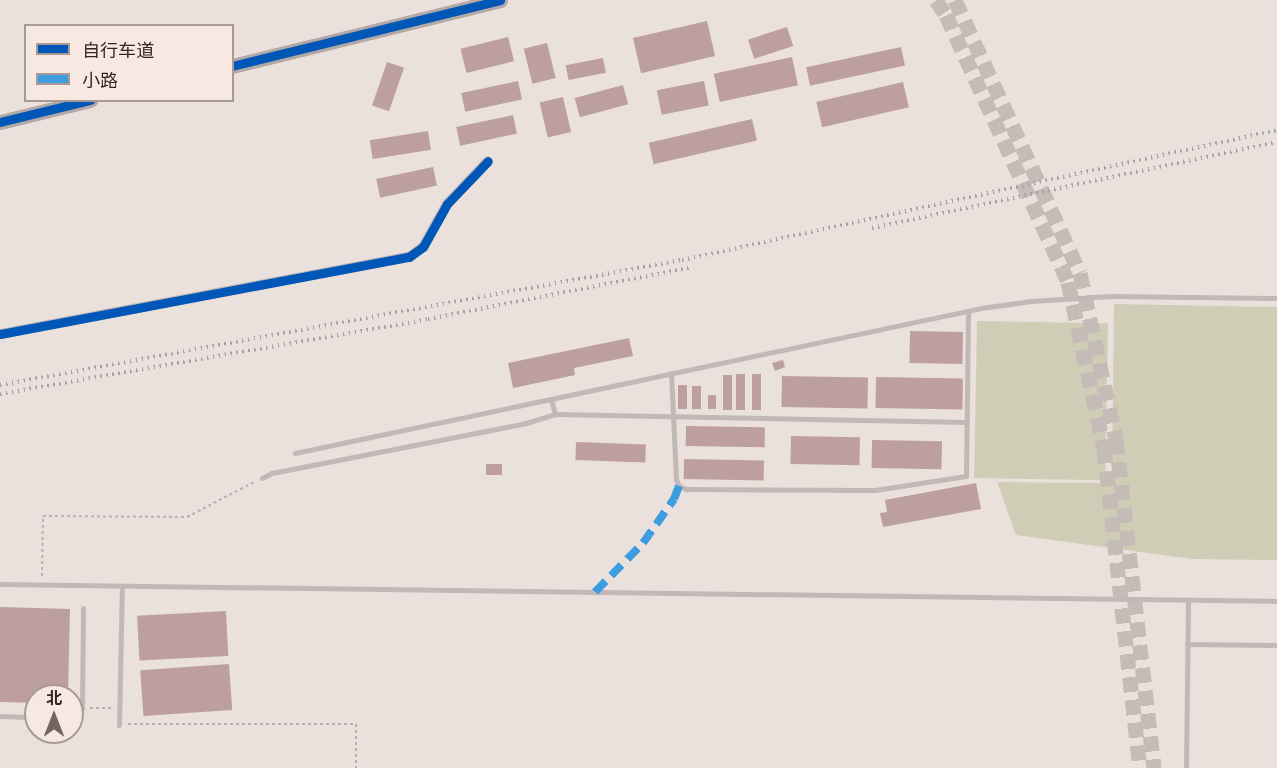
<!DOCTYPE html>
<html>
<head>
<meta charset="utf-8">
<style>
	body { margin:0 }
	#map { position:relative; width:1277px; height:768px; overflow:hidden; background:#eae0dc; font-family:"Asap Condensed","Noto Sans SC",sans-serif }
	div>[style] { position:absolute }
	.green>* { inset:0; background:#d0cdb6; transform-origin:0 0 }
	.building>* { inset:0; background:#bda09e; transform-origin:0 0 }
	.secondary-tunnel>* { height:15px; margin-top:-7.5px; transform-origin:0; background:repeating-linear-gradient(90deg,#c5bbb7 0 15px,transparent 0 23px) }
	.path>* { height:2px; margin-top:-1px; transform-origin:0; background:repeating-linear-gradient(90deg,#bbb0ae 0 3px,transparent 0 6px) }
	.lane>* { height:5px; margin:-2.5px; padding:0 2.5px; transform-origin:2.5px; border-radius:2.5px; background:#c2b8b6 }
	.street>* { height:10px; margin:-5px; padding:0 5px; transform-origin:5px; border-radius:5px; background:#c2b8b6 }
	.secondary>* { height:15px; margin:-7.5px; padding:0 7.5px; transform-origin:7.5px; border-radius:7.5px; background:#b3a8a6 }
	.rail>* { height:4px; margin-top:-2px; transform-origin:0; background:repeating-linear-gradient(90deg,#aaa2a0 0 1.5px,transparent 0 6px) }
	.quiet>* { height:8px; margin-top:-4px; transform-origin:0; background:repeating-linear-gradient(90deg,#3e9ce0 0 15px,transparent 0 23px) }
	.cycleway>* { height:9px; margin:-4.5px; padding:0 4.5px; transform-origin:4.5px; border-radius:4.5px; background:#0057b8 }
	span { translate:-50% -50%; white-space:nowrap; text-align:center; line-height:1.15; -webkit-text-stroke:6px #f8e8e2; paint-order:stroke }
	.legend { position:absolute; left:24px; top:24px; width:210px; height:78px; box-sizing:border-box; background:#f8e8e2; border:2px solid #a99a96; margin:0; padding:8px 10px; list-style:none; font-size:18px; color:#322525 }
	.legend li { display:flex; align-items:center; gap:12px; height:30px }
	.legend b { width:30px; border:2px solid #a99a96 }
	.north { position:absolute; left:24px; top:684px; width:60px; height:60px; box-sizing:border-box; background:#f8e8e2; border:2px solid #a99a96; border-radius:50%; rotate:0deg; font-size:16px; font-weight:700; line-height:24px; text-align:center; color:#322525 }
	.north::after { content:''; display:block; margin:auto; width:21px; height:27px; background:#726665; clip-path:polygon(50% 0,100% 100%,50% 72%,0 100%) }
</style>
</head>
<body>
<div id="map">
	<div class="green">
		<i style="clip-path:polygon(1114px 304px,1277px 307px,1277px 560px,1192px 559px,1016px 535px,997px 482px,1112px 483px)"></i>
		<i style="left:977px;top:321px;width:131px;height:157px;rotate:1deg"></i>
	</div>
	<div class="building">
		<i style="left:707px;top:21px;width:36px;height:76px;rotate:77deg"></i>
		<i style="left:787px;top:27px;width:20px;height:41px;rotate:72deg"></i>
		<i style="left:508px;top:37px;width:25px;height:49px;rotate:76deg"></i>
		<i style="left:547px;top:43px;width:36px;height:24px;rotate:76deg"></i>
		<i style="left:901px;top:47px;width:19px;height:97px;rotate:78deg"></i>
		<i style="left:792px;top:57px;width:29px;height:80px;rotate:78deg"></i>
		<i style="left:603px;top:58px;width:15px;height:38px;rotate:79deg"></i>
		<i style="left:387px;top:62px;width:18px;height:46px;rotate:19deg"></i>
		<i style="left:518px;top:81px;width:19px;height:58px;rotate:78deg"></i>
		<i style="left:704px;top:81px;width:25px;height:48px;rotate:79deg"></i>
		<i style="left:903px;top:82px;width:26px;height:89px;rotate:77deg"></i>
		<i style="left:623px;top:85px;width:20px;height:50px;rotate:75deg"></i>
		<i style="left:563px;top:97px;width:36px;height:24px;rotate:77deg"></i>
		<i style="left:513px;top:115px;width:19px;height:58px;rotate:78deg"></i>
		<i style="left:752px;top:119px;width:22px;height:106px;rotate:77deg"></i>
		<i style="left:428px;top:131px;width:19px;height:59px;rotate:81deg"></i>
		<i style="left:433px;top:167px;width:19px;height:58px;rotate:78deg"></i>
		<i style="left:910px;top:331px;width:53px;height:32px;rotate:1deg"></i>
		<i style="clip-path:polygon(629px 338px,633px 356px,574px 368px,575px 375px,513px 388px,508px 363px)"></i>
		<i style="clip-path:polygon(783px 360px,785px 367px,775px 371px,772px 363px)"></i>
		<i style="left:736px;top:374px;width:9px;height:36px"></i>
		<i style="left:752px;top:374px;width:9px;height:36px"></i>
		<i style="left:723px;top:375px;width:9px;height:35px"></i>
		<i style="left:782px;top:376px;width:86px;height:31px;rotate:1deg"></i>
		<i style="left:876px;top:377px;width:87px;height:31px;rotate:1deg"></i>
		<i style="left:678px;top:385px;width:9px;height:24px"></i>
		<i style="left:692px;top:386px;width:9px;height:23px"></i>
		<i style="left:708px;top:395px;width:8px;height:14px"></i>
		<i style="left:686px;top:426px;width:79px;height:20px;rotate:1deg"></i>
		<i style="left:791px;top:436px;width:69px;height:28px;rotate:1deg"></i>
		<i style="left:872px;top:440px;width:70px;height:28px;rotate:1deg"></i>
		<i style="left:576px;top:442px;width:70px;height:18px;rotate:2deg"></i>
		<i style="left:684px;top:459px;width:80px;height:20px;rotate:1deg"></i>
		<i style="left:486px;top:464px;width:16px;height:11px"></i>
		<i style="clip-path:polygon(976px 483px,981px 509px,883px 527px,880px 513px,887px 512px,885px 500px)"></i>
		<i style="clip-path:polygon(0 607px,70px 609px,68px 696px,36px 696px,36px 703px,0 702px)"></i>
		<i style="left:226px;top:611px;width:45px;height:89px;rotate:87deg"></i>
		<i style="left:229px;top:664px;width:46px;height:89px;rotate:86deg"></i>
	</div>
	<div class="secondary-tunnel">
		<i style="left:936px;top:0;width:18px;rotate:56deg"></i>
		<i style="left:946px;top:15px;width:294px;rotate:65.4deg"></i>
		<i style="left:1068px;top:282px;width:170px;rotate:77.8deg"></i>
		<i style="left:1104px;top:448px;width:322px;rotate:83.6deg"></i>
		<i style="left:955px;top:0;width:300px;rotate:65.4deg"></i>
		<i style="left:1080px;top:273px;width:170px;rotate:77.8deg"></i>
		<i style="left:1116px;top:439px;width:331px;rotate:83.4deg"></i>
	</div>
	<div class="path">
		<i style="left:42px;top:576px;width:60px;rotate:-89deg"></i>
		<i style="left:43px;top:516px;width:144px;rotate:0.4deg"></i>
		<i style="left:187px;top:517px;width:76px;rotate:-27.6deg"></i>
		<i style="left:90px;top:708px;width:22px"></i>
		<i style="left:128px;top:724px;width:228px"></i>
		<i style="left:356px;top:724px;width:44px;rotate:90deg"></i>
	</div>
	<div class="lane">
		<i style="left:671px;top:373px;width:106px;rotate:87.3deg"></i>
		<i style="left:676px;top:479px;width:8px;rotate:67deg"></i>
		<i style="left:679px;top:486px;width:8px;rotate:23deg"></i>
		<i style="left:686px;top:489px;width:189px;rotate:0.3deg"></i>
		<i style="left:875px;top:490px;width:92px;rotate:-8.7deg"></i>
		<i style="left:966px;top:476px;width:165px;rotate:-89.3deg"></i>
		<i style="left:551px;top:399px;width:16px;rotate:75deg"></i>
		<i style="left:295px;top:453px;width:701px;rotate:-11.93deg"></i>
		<i style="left:981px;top:308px;width:50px;rotate:-8deg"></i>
		<i style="left:1031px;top:301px;width:80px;rotate:-3.6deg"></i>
		<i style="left:1111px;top:296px;width:166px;rotate:0.7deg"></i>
		<i style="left:262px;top:478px;width:11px;rotate:-27deg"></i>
		<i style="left:272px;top:473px;width:259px;rotate:-11.1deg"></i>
		<i style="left:526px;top:423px;width:30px;rotate:-17deg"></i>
		<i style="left:555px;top:414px;width:412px;rotate:1.1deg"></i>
		<i style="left:0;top:584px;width:1277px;rotate:0.76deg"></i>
		<i style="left:1187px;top:644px;width:90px;rotate:0.6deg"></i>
		<i style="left:72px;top:714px;width:12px;rotate:-31deg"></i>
		<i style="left:82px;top:708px;width:100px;rotate:-89.4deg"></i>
		<i style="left:0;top:716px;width:36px;rotate:2deg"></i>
		<i style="left:119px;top:725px;width:139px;rotate:-88.8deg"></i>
		<i style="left:1186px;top:768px;width:168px;rotate:-89.3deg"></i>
	</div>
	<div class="street">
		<i style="left:0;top:334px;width:416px;rotate:-10.7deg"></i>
		<i style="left:409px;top:257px;width:17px;rotate:-36deg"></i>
		<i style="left:423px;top:247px;width:49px;rotate:-60.8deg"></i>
		<i style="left:447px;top:204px;width:59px;rotate:-46.4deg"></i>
	</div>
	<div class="secondary">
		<i style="left:232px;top:66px;width:276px;rotate:-13.8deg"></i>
		<i style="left:0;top:122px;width:93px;rotate:-13.7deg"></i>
	</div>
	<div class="rail">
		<i style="left:872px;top:228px;width:414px;rotate:-12deg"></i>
		<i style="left:0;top:385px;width:693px;rotate:-10.39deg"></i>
		<i style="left:682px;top:260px;width:609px;rotate:-12.32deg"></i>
		<i style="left:0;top:394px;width:435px;rotate:-9.9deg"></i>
		<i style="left:428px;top:319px;width:270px;rotate:-11.1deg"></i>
	</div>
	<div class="quiet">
		<i style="left:595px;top:592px;width:69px;rotate:-45.6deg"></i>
		<i style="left:643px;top:543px;width:54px;rotate:-54.8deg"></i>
		<i style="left:674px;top:499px;width:14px;rotate:-69deg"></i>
	</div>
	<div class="cycleway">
		<i style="left:232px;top:66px;width:276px;rotate:-13.8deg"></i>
		<i style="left:0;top:122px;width:93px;rotate:-13.7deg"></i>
		<i style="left:0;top:334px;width:416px;rotate:-10.7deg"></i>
		<i style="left:409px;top:257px;width:17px;rotate:-36deg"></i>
		<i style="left:423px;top:247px;width:49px;rotate:-60.8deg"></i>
		<i style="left:447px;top:204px;width:59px;rotate:-46.4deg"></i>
	</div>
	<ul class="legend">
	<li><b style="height:8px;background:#0057b8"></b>自行车道</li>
	<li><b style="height:8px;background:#3e9ce0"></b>小路</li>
	</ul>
	<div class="north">北</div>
</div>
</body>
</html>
